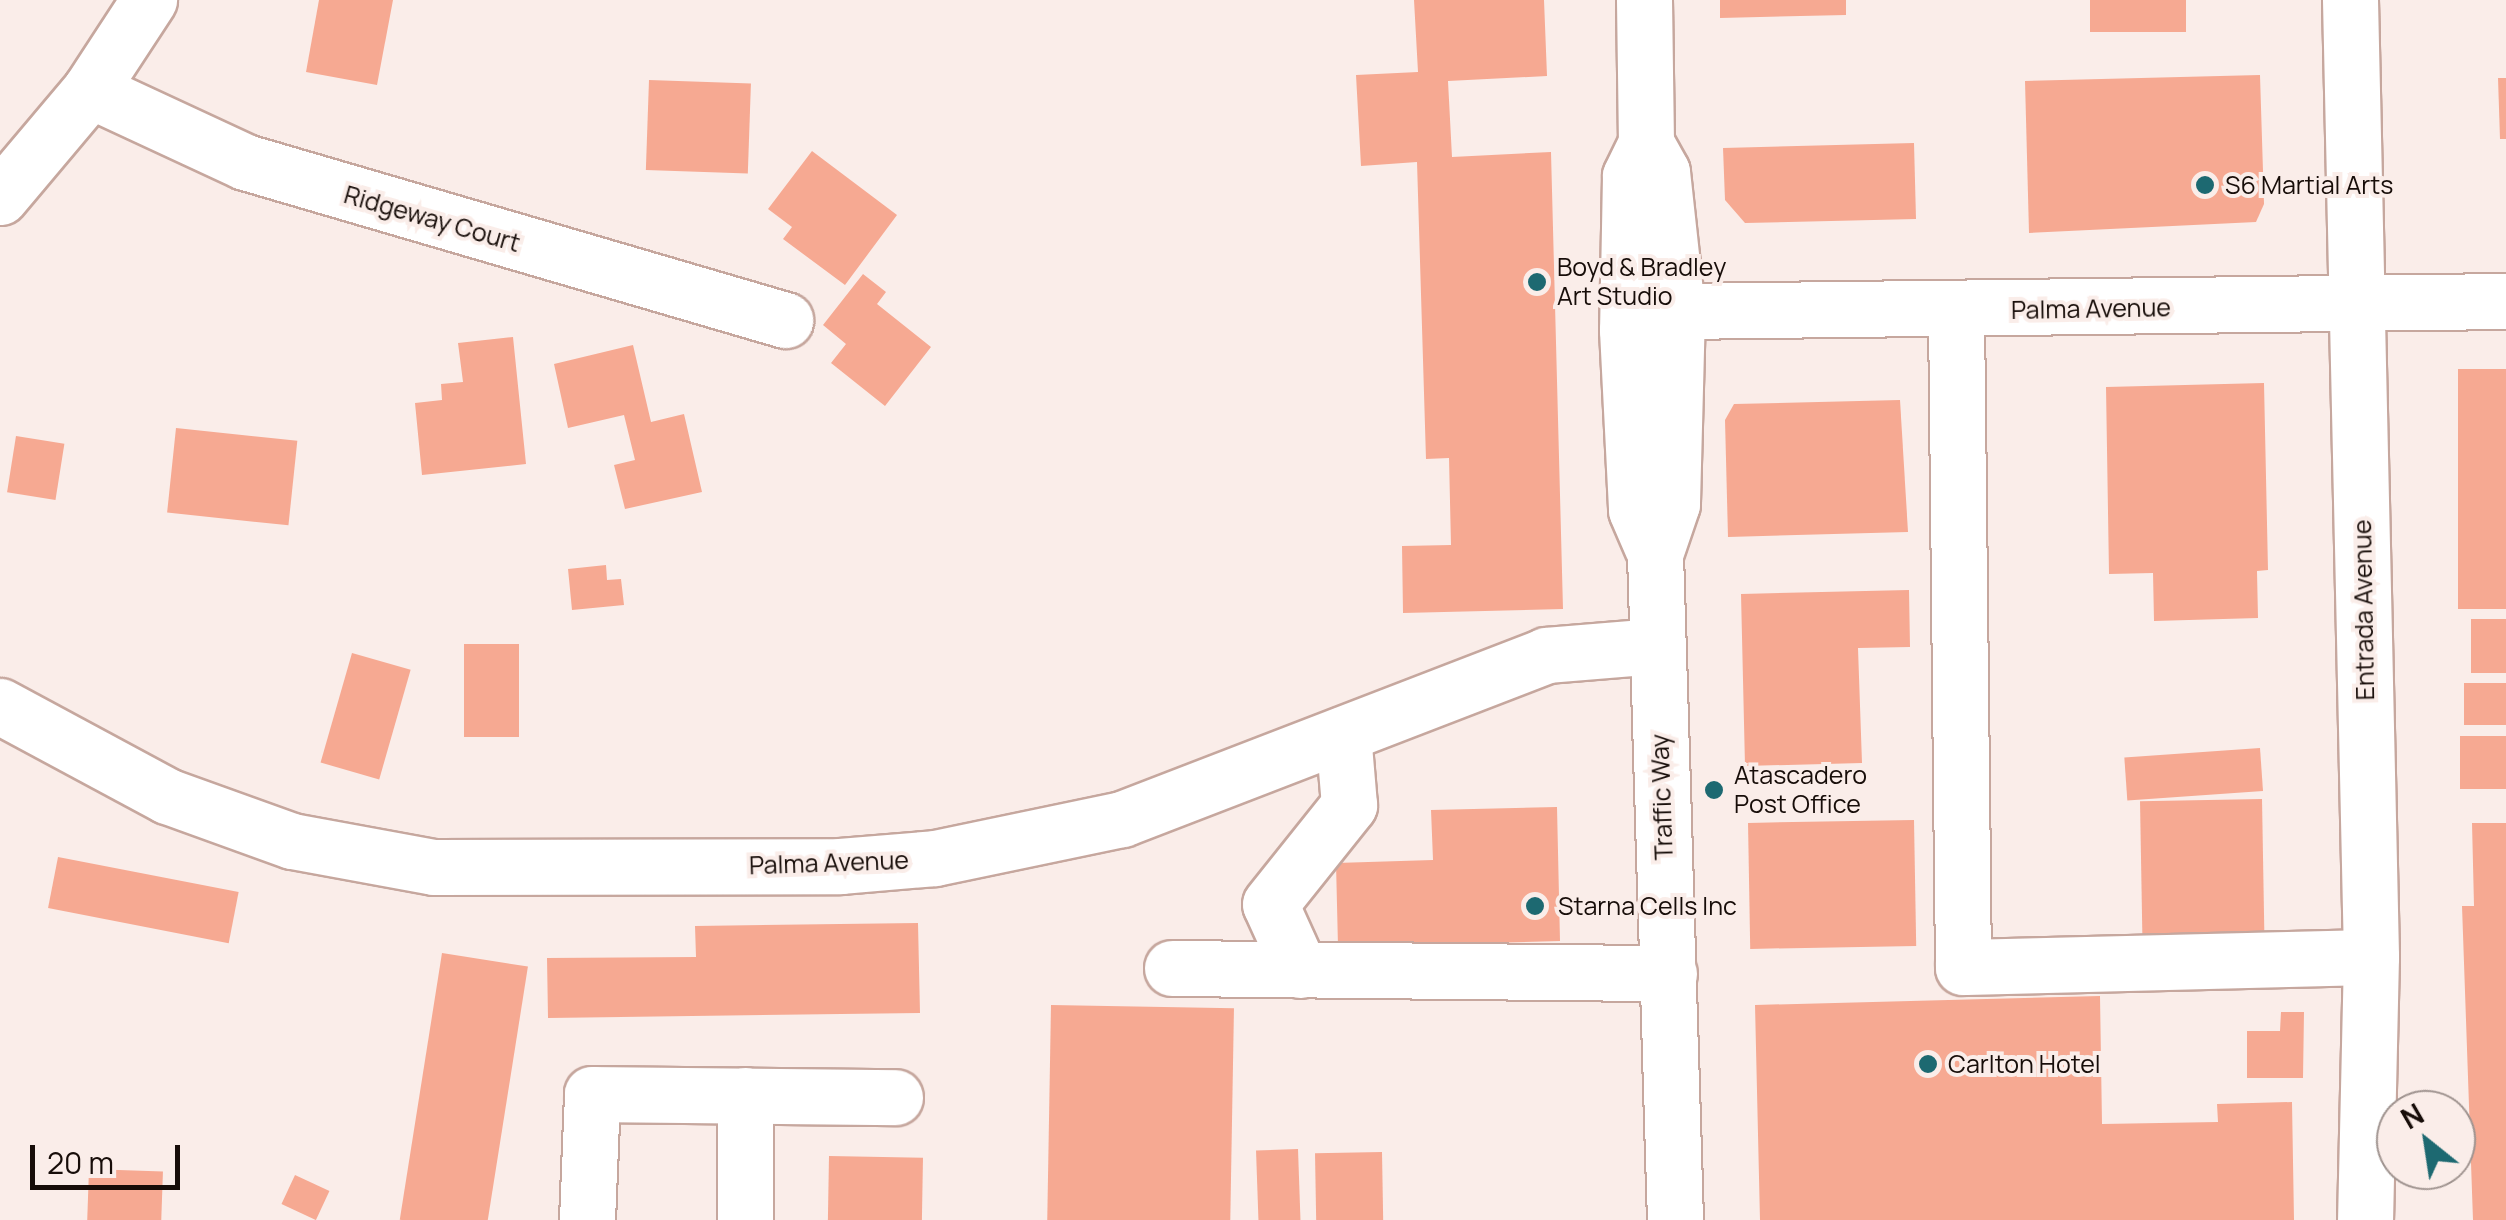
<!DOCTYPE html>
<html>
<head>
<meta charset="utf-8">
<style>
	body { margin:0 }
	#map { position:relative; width:2506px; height:1220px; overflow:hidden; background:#faede9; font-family:Manrope,sans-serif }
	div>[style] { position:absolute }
	.building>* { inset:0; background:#f6a992; transform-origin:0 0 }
	.roads { filter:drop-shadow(2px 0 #c6a79e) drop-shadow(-2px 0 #c6a79e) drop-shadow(0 2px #c6a79e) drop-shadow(0 -2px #c6a79e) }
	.minor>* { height:55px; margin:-27.5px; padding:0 27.5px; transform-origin:27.5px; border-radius:27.5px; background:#fff }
	.dots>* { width:28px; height:28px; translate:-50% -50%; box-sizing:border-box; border:5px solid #faede9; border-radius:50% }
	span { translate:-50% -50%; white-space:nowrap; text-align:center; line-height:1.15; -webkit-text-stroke:8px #faede9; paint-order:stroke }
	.poi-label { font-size:25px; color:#170d09 }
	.left { translate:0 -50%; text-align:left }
	.street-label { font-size:25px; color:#170d09 }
	.north { position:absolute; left:2376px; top:1090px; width:100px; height:100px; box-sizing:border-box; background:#faede9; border:2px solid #9f938f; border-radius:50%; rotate:330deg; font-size:28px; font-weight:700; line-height:40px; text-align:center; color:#170d09 }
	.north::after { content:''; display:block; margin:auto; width:35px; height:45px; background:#1d6971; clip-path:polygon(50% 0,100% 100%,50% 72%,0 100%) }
	.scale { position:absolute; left:30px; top:1145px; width:150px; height:45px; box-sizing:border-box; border:5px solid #170d09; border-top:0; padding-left:12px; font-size:30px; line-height:35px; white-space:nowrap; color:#170d09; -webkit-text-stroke:8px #faede9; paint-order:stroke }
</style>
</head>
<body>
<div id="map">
	<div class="building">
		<i style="clip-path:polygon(319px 0,393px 0,377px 85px,306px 72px)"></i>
		<i style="clip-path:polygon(1414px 0,1544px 0,1547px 76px,1448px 81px,1452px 157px,1551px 152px,1563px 609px,1403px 613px,1402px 546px,1451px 545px,1449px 458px,1426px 459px,1417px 162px,1361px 166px,1356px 75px,1418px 72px)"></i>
		<i style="clip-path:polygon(1720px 0,1846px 0,1846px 15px,1720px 18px)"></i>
		<i style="left:2090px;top:0;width:96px;height:32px"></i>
		<i style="clip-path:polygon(2260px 75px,2264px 204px,2256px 222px,2029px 233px,2025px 81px)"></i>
		<i style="clip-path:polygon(2498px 78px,2506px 78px,2506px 139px,2500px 139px)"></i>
		<i style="left:649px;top:80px;width:102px;height:90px;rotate:2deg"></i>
		<i style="clip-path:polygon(1914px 143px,1916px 219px,1745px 223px,1725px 200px,1723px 148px)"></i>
		<i style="clip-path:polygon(812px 151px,897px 215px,845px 285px,783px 239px,792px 227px,768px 209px)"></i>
		<i style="clip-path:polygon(863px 274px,886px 292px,877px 304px,931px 347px,885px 406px,831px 363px,846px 344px,823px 325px)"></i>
		<i style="clip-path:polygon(513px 337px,526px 464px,422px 475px,415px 403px,442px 400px,441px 384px,463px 382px,458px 343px)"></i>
		<i style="clip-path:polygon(633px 345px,651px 422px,684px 414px,702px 492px,625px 509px,614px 465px,635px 460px,624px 415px,568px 428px,554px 364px)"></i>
		<i style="left:2458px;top:369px;width:48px;height:240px"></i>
		<i style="clip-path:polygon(2264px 383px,2268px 570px,2257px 571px,2258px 618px,2154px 621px,2153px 573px,2109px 574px,2106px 387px)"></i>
		<i style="clip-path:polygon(1900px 400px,1908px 532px,1728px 537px,1725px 420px,1734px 404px)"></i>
		<i style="left:176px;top:428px;width:122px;height:85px;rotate:6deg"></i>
		<i style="left:16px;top:436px;width:49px;height:57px;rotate:9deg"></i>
		<i style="clip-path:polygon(606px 565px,607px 580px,621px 579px,624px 605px,572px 610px,568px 569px)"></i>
		<i style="clip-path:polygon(1909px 590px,1910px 647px,1858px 648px,1862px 763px,1745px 766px,1741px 594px)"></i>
		<i style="left:2506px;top:619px;width:54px;height:35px;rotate:90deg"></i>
		<i style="left:464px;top:644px;width:55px;height:93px"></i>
		<i style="left:352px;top:653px;width:61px;height:114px;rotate:16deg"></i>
		<i style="left:2464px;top:683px;width:42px;height:42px"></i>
		<i style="left:2460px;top:736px;width:46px;height:53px"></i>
		<i style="left:2260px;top:748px;width:43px;height:136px;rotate:86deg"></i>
		<i style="left:2262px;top:799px;width:133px;height:122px;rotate:89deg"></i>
		<i style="clip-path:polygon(1557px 807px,1560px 941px,1338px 947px,1336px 863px,1433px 860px,1431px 810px)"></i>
		<i style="left:1914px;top:820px;width:126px;height:166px;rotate:89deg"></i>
		<i style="clip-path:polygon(2472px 823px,2506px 823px,2506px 1220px,2473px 1220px,2462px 906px,2474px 906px)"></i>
		<i style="left:58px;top:857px;width:184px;height:52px;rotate:11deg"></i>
		<i style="clip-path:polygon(918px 923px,920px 1013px,548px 1018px,547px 958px,696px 957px,695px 926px)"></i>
		<i style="left:442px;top:953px;width:87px;height:270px;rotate:9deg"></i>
		<i style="clip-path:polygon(2100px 996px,2102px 1124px,2218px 1122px,2217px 1104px,2292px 1102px,2294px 1220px,1760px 1220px,1755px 1005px)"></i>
		<i style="left:1051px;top:1005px;width:183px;height:215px;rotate:1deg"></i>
		<i style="clip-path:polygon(2281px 1012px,2304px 1012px,2303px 1078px,2247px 1078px,2247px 1031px,2280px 1031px)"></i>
		<i style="left:1298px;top:1149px;width:71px;height:42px;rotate:88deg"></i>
		<i style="left:1382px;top:1152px;width:68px;height:67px;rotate:89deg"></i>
		<i style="left:829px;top:1156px;width:94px;height:64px;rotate:1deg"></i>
		<i style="left:89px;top:1169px;width:74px;height:51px;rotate:2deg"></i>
		<i style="left:295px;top:1175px;width:38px;height:32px;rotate:25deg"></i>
	</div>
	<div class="roads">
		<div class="minor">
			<i style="left:1644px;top:0;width:143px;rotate:89.2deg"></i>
			<i style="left:1646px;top:143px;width:37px;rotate:116deg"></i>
			<i style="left:1630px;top:176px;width:154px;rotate:91.1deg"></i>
			<i style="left:1627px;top:330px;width:180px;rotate:87.1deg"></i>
			<i style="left:1636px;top:510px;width:40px;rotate:66.6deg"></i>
			<i style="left:2350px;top:0;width:957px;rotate:88.74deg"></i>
			<i style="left:2371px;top:957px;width:263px;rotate:91.3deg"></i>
			<i style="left:90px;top:90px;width:171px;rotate:24.9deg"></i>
			<i style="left:245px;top:162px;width:563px;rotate:16.31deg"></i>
			<i style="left:1646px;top:143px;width:33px;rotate:61deg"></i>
			<i style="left:1662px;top:172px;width:140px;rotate:83.8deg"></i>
			<i style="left:1677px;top:311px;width:193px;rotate:91.5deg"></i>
			<i style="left:1672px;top:504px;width:53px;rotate:108.8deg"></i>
			<i style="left:1655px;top:554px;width:666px;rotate:88.28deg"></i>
			<i style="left:0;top:197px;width:140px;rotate:-49.9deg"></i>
			<i style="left:90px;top:90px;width:108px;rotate:-56.8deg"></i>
			<i style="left:1677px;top:311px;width:829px;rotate:-0.69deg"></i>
			<i style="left:1956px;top:312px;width:655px;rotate:89.39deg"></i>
			<i style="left:1963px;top:967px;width:408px;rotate:-1.4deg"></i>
			<i style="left:0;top:706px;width:190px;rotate:28.3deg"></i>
			<i style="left:167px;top:796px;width:133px;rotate:19.8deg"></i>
			<i style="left:292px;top:841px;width:144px;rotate:10.4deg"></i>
			<i style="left:434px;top:867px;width:406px;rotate:-0.1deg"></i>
			<i style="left:840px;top:866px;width:95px;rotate:-4.8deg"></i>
			<i style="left:935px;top:858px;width:191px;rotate:-11.8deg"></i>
			<i style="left:1122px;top:819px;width:455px;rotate:-21.1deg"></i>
			<i style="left:1546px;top:655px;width:110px;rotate:-4.7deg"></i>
			<i style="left:1172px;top:968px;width:497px;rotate:0.6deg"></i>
			<i style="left:1300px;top:970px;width:72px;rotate:-114.4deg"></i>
			<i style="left:1270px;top:904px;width:127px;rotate:-51.4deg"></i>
			<i style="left:1349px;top:805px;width:71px;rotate:-94.8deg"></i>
			<i style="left:587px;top:1220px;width:126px;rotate:-87.7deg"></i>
			<i style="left:592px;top:1094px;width:303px;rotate:0.6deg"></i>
			<i style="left:745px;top:1220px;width:125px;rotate:-90deg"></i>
		</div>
	</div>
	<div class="dots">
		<i style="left:2205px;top:185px;background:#1d6971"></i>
		<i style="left:1537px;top:282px;background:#1d6971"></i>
		<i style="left:1714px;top:790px;background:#1d6971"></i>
		<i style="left:1535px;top:906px;background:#1d6971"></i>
		<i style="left:1928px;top:1064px;background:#1d6971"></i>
	</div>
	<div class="poi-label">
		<span class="left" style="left:2225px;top:185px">S6 Martial Arts</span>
		<span class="left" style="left:1557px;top:282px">Boyd &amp; Bradley<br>Art Studio</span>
		<span class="left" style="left:1734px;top:790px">Atascadero<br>Post Office</span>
		<span class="left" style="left:1558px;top:906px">Starna Cells Inc</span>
		<span class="left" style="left:1948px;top:1064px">Carlton Hotel</span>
	</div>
	<div class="street-label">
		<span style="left:432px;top:219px;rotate:16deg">Ridgeway Court</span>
		<span style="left:2091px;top:309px;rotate:-1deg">Palma Avenue</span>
		<span style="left:2364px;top:610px;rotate:-91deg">Entrada Avenue</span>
		<span style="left:1662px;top:797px;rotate:-92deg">Traffic Way</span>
		<span style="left:829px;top:863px;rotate:-2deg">Palma Avenue</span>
	</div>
	<div class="north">N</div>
	<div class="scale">20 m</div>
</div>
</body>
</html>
